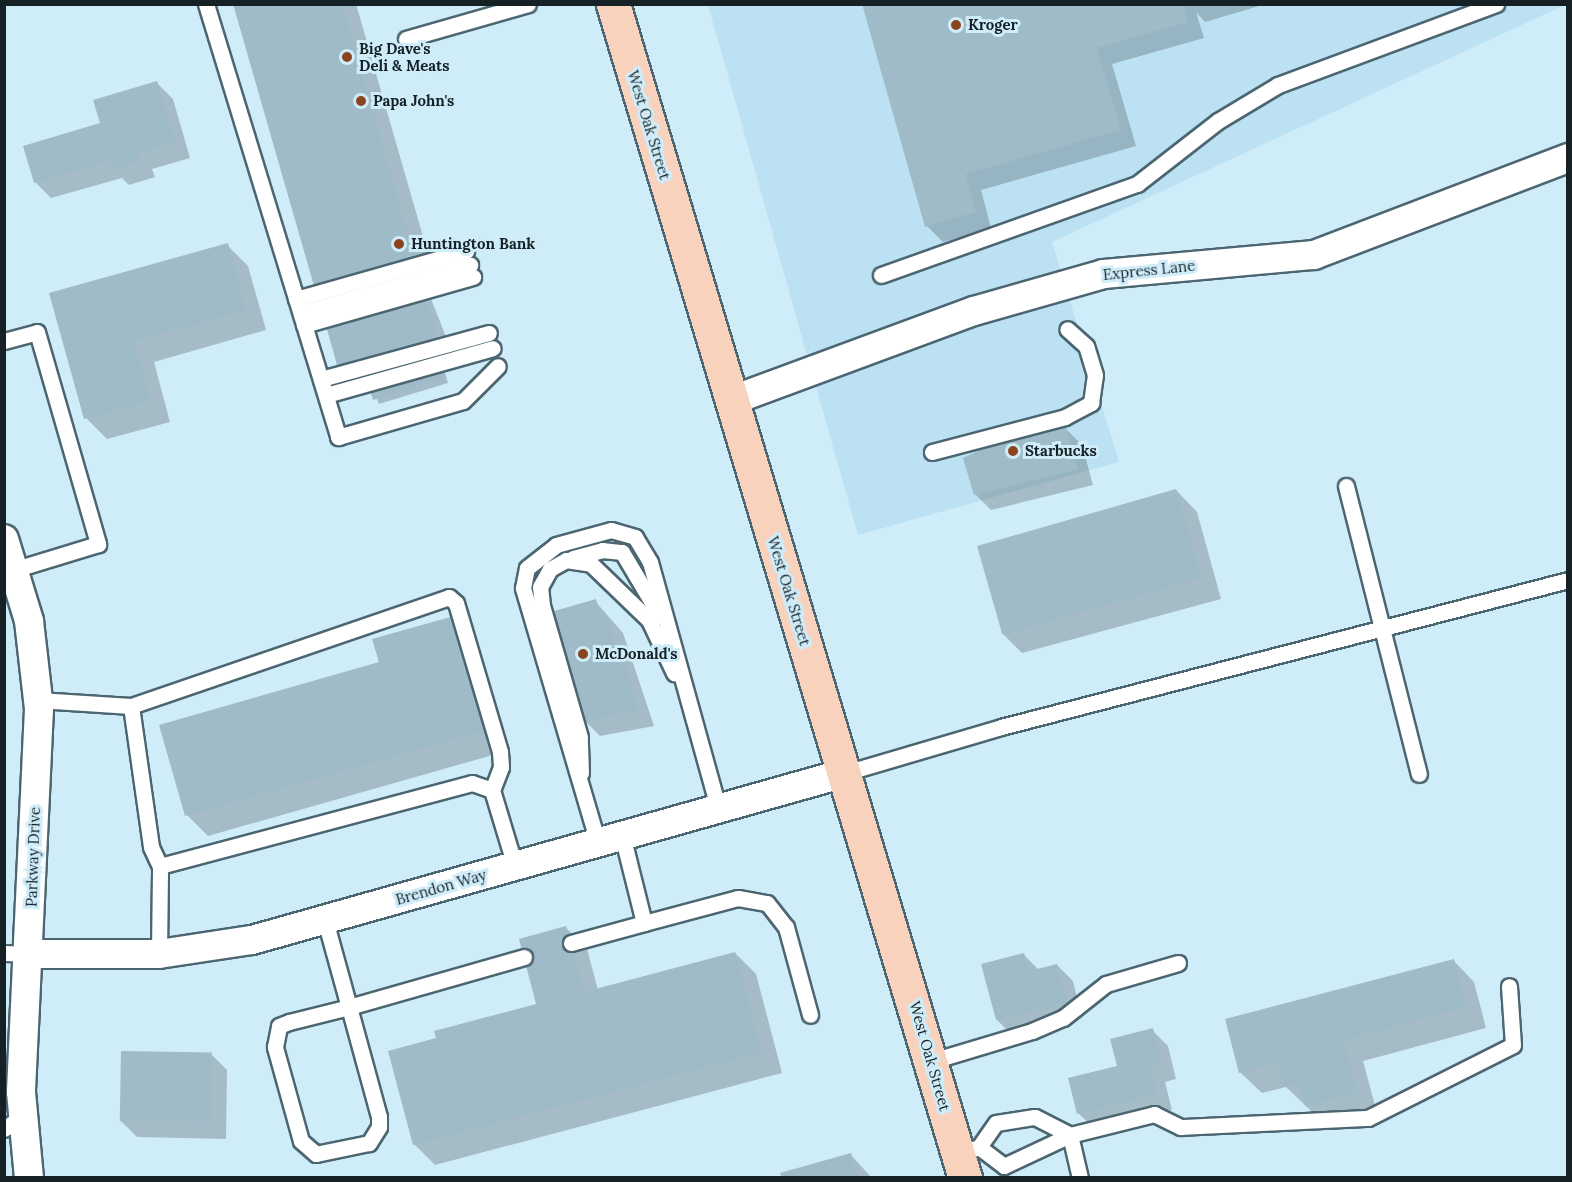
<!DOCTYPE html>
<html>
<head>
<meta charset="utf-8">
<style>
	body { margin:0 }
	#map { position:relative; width:1572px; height:1182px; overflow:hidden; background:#cfecf9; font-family:Lora,serif }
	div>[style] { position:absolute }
	.built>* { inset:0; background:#bce1f2 }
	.shadow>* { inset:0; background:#0003 }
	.building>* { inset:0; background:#9ebbc7; transform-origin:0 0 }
	.roads { filter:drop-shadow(2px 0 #4c6671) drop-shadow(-2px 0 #4c6671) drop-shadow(0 2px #4c6671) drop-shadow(0 -2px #4c6671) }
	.service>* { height:15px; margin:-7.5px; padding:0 7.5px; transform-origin:7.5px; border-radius:7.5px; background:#fff }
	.minor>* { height:28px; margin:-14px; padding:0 14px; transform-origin:14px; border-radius:14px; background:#fff }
	.secondary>* { height:33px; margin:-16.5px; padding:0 16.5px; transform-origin:16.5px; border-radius:16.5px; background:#f8d2bd }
	.dots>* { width:16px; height:16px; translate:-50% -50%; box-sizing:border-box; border:3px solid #cfecf9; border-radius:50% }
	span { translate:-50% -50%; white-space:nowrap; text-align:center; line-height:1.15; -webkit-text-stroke:6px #cfecf9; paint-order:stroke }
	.poi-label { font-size:15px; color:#162126; font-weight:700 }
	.left { translate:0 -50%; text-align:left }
	.street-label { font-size:15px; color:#162126 }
	.frame { position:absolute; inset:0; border:6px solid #162126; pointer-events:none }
</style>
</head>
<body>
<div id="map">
	<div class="built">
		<i style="clip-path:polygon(1567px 4px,1052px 242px,1119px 462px,858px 535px,708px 5px)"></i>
	</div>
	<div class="shadow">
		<i style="clip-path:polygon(234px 4px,356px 4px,435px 278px,424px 281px,452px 352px,440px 356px,448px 383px,379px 404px,368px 376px,354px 380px,338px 364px,381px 314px,375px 295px,336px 306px,315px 285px)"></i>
		<i style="clip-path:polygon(863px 4px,1266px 4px,1205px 22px,1196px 12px,1204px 38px,1112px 64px,1136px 146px,981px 190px,991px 228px,943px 242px,927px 226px)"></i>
		<i style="clip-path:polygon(157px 83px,173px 99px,190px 158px,152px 169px,155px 177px,129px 185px,122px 178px,51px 198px,35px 182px)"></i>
		<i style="clip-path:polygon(227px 245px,248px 266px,266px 330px,154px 362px,170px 422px,107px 439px,86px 418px,51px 294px)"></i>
		<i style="clip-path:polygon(1066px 429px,1082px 445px,1093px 485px,991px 510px,975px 494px)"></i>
		<i style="clip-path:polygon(1176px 490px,1197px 512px,1221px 599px,1022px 653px,1001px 632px)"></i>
		<i style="clip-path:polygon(595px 601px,623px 633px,654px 726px,600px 736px,584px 720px)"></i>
		<i style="clip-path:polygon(453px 618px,474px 639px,507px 751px,208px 836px,187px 815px)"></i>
		<i style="clip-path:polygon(566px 928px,587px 949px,598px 990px,735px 953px,756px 974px,782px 1073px,435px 1165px,414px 1144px,438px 1040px,538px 1005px)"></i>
		<i style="clip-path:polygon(1024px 955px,1039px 970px,1057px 965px,1073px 981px,1082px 1018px,1013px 1036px,997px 1020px)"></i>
		<i style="clip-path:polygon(1453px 960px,1474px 982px,1486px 1028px,1363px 1061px,1377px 1113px,1327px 1126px,1286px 1087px,1262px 1093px,1240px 1072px)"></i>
		<i style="clip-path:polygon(1152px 1030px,1168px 1046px,1176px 1079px,1165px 1082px,1172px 1110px,1095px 1129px,1078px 1113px)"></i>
		<i style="clip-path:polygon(211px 1054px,227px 1070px,226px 1139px,137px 1137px,121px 1121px)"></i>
		<i style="clip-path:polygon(850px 1154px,872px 1178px,783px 1178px)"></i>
	</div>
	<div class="building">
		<i style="clip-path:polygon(233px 4px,342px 4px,437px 336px,432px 338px,444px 378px,373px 400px,361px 358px,337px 365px,327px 329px,378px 313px,366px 271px,314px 286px)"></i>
		<i style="clip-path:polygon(862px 4px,1184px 4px,1188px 22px,1097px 48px,1121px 130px,966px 174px,976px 212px,925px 227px)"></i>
		<i style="clip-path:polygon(157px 81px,175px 142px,137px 153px,140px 161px,112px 169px,109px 161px,34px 183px,23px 146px,100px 123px,93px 100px)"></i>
		<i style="clip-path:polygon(228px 243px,246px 310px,134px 341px,150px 401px,84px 419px,49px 293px)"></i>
		<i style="clip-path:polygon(1066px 427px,1078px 469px,974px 495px,963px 458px,997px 442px)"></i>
		<i style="left:1176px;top:489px;width:92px;height:207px;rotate:74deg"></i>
		<i style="clip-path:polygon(596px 599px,601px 618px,607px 616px,617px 652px,622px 651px,638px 710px,583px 721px,551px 612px)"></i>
		<i style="clip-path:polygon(454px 616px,486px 730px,185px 816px,159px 725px,379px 662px,372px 639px)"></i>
		<i style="clip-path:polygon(566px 926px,584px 992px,735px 952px,762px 1052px,413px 1145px,388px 1051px,436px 1038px,434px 1031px,536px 1004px,519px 939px)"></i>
		<i style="clip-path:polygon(1024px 953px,1029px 971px,1057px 964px,1067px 1002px,996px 1020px,981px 964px)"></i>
		<i style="clip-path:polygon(1454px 959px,1466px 1007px,1343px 1040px,1357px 1092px,1305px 1106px,1299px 1083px,1284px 1087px,1277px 1063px,1239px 1073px,1225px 1019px)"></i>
		<i style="clip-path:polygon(1153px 1028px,1161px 1063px,1150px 1066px,1157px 1094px,1077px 1114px,1068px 1078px,1117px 1066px,1110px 1039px)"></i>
		<i style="left:121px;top:1051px;width:91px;height:70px;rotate:1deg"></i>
		<i style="clip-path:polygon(851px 1153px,858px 1178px,782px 1178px,780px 1173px)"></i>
	</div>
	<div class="roads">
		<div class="service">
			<i style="left:206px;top:4px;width:453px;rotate:73deg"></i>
			<i style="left:338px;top:437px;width:130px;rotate:-16.1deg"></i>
			<i style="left:463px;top:401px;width:49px;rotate:-45deg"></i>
			<i style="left:406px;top:39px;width:127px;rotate:-16deg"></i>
			<i style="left:881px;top:275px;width:272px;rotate:-19.6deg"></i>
			<i style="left:1137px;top:184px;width:103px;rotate:-37.9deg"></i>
			<i style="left:1218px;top:121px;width:70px;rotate:-31deg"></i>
			<i style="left:1278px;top:85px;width:233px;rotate:-20.4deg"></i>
			<i style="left:296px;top:299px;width:177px;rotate:-15.8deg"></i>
			<i style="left:301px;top:313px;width:176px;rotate:-15.9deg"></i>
			<i style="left:304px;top:325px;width:176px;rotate:-15.9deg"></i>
			<i style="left:4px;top:341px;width:34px;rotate:-15deg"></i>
			<i style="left:37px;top:332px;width:221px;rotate:73.9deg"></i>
			<i style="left:98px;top:544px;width:89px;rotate:163deg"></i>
			<i style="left:321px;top:379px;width:174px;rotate:-15.3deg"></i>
			<i style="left:326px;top:395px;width:173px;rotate:-15.7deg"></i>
			<i style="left:932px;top:452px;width:138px;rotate:-14.7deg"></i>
			<i style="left:1065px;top:417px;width:30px;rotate:-28deg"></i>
			<i style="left:1091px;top:403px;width:28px;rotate:-82deg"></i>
			<i style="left:1095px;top:375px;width:30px;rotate:-107deg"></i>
			<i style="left:1086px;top:346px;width:25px;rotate:-138deg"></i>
			<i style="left:1346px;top:486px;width:297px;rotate:75.8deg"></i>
			<i style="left:573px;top:558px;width:30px;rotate:-15deg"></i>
			<i style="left:602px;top:550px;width:20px;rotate:6deg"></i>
			<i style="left:622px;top:552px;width:74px;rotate:59.3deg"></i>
			<i style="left:38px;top:700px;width:93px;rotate:3.7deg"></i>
			<i style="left:131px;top:706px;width:142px;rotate:81.9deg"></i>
			<i style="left:151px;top:847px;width:21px;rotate:65deg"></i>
			<i style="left:160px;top:866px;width:323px;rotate:-14.9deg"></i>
			<i style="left:472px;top:783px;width:21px;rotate:19deg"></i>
			<i style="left:492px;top:790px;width:79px;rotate:73.2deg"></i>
			<i style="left:131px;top:706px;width:336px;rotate:-18.9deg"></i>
			<i style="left:449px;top:597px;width:9px;rotate:41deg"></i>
			<i style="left:456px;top:603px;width:155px;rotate:73.5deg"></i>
			<i style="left:500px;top:752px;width:15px;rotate:86deg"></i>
			<i style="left:501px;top:767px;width:25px;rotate:111deg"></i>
			<i style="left:581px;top:773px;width:36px;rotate:-92deg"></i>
			<i style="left:580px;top:737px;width:137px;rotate:-106.1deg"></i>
			<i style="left:542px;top:605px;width:18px;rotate:-96deg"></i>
			<i style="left:540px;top:587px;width:21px;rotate:-61deg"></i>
			<i style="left:550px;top:569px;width:18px;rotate:-29deg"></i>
			<i style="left:566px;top:560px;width:25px;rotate:9deg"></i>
			<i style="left:591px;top:564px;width:81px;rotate:44deg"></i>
			<i style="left:649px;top:620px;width:59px;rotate:64.7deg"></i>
			<i style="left:845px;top:773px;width:163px;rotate:-16.4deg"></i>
			<i style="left:1001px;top:727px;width:586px;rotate:-14.53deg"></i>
			<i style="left:598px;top:843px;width:266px;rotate:-106.4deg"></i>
			<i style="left:523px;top:588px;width:20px;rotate:-79deg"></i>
			<i style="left:527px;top:568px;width:37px;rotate:-38deg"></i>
			<i style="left:556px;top:545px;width:57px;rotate:-15.3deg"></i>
			<i style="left:611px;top:530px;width:25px;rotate:16deg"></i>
			<i style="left:635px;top:537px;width:29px;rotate:59deg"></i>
			<i style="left:650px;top:562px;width:258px;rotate:74.5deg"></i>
			<i style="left:325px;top:920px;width:90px;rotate:74.6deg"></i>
			<i style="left:349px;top:1007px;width:114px;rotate:74.7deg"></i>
			<i style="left:379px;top:1117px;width:10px;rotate:90deg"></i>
			<i style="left:379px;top:1127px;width:19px;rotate:122deg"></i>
			<i style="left:369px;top:1143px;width:54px;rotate:168.3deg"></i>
			<i style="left:316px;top:1154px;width:20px;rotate:-139deg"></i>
			<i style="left:301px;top:1141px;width:98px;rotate:-105.5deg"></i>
			<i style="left:275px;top:1047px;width:21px;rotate:-79deg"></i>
			<i style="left:279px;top:1026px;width:11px;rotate:-22deg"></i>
			<i style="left:289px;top:1022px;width:62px;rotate:-14deg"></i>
			<i style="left:349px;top:1007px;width:182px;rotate:-15.9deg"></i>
			<i style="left:644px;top:923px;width:97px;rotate:-14.9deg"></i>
			<i style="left:738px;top:898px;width:29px;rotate:10deg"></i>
			<i style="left:767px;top:903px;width:31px;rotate:52deg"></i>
			<i style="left:786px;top:927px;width:91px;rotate:74.7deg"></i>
			<i style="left:571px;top:943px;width:76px;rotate:-15.3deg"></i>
			<i style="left:644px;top:923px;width:91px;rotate:-104deg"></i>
			<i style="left:4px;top:953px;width:25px;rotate:2deg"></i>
			<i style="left:159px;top:954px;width:88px;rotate:-89.3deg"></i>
			<i style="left:932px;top:1061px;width:104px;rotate:-16.7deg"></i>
			<i style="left:1032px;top:1031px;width:34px;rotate:-23deg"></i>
			<i style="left:1063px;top:1018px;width:55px;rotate:-38.3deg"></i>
			<i style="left:1106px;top:984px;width:75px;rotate:-16.3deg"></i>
			<i style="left:4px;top:1129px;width:22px;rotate:-36deg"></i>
			<i style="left:959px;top:1154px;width:21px;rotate:-19deg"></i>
			<i style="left:979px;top:1147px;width:29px;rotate:-55deg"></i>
			<i style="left:996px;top:1123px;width:39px;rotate:-9deg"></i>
			<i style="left:1035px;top:1117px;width:39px;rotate:27deg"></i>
			<i style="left:1070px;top:1135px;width:73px;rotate:154.8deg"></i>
			<i style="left:1004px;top:1166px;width:31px;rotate:-143deg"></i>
			<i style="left:1080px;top:1178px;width:44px;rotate:-103.1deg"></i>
			<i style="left:1070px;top:1135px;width:87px;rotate:-14deg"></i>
			<i style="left:1154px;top:1114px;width:30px;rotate:26deg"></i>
			<i style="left:1181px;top:1127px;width:187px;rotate:-2.8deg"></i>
			<i style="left:1368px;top:1118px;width:162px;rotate:-26.7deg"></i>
			<i style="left:1513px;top:1045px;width:59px;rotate:-93.9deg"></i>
		</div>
		<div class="minor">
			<i style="left:733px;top:400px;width:257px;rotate:-20.3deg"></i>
			<i style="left:974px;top:311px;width:135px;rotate:-15.9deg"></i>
			<i style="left:1104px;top:274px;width:211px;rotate:-5.2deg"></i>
			<i style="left:1314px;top:255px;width:272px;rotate:-20.9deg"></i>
			<i style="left:4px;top:539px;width:86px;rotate:73deg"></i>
			<i style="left:29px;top:621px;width:89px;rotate:83.5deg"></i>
			<i style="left:39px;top:709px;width:383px;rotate:92.7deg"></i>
			<i style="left:21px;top:1092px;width:86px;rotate:84.7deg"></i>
			<i style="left:29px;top:954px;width:130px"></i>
			<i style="left:159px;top:954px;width:94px;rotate:-8.6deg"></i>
			<i style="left:252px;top:940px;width:616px;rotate:-15.73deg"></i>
		</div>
		<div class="secondary">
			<i style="left:613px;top:4px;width:1226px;rotate:73.31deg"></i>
		</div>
	</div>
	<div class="dots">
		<i style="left:956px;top:25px;background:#8b4420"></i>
		<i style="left:347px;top:57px;background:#8b4420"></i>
		<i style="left:361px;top:101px;background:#8b4420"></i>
		<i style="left:399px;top:244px;background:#8b4420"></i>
		<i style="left:1013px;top:451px;background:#8b4420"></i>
		<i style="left:583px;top:654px;background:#8b4420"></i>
	</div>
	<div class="poi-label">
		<span class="left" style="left:968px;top:25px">Kroger</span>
		<span class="left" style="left:359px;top:57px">Big Dave's<br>Deli &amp; Meats</span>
		<span class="left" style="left:373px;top:101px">Papa John's</span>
		<span class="left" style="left:411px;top:244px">Huntington Bank</span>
		<span class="left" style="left:1025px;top:451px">Starbucks</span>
		<span class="left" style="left:595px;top:654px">McDonald's</span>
	</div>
	<div class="street-label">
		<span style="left:649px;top:125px;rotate:73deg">West Oak Street</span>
		<span style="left:1149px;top:270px;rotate:-6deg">Express Lane</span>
		<span style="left:789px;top:591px;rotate:73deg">West Oak Street</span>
		<span style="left:33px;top:857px;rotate:-88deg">Parkway Drive</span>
		<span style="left:441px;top:887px;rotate:-16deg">Brendon Way</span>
		<span style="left:930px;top:1056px;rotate:74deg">West Oak Street</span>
	</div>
	<div class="frame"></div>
</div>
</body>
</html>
